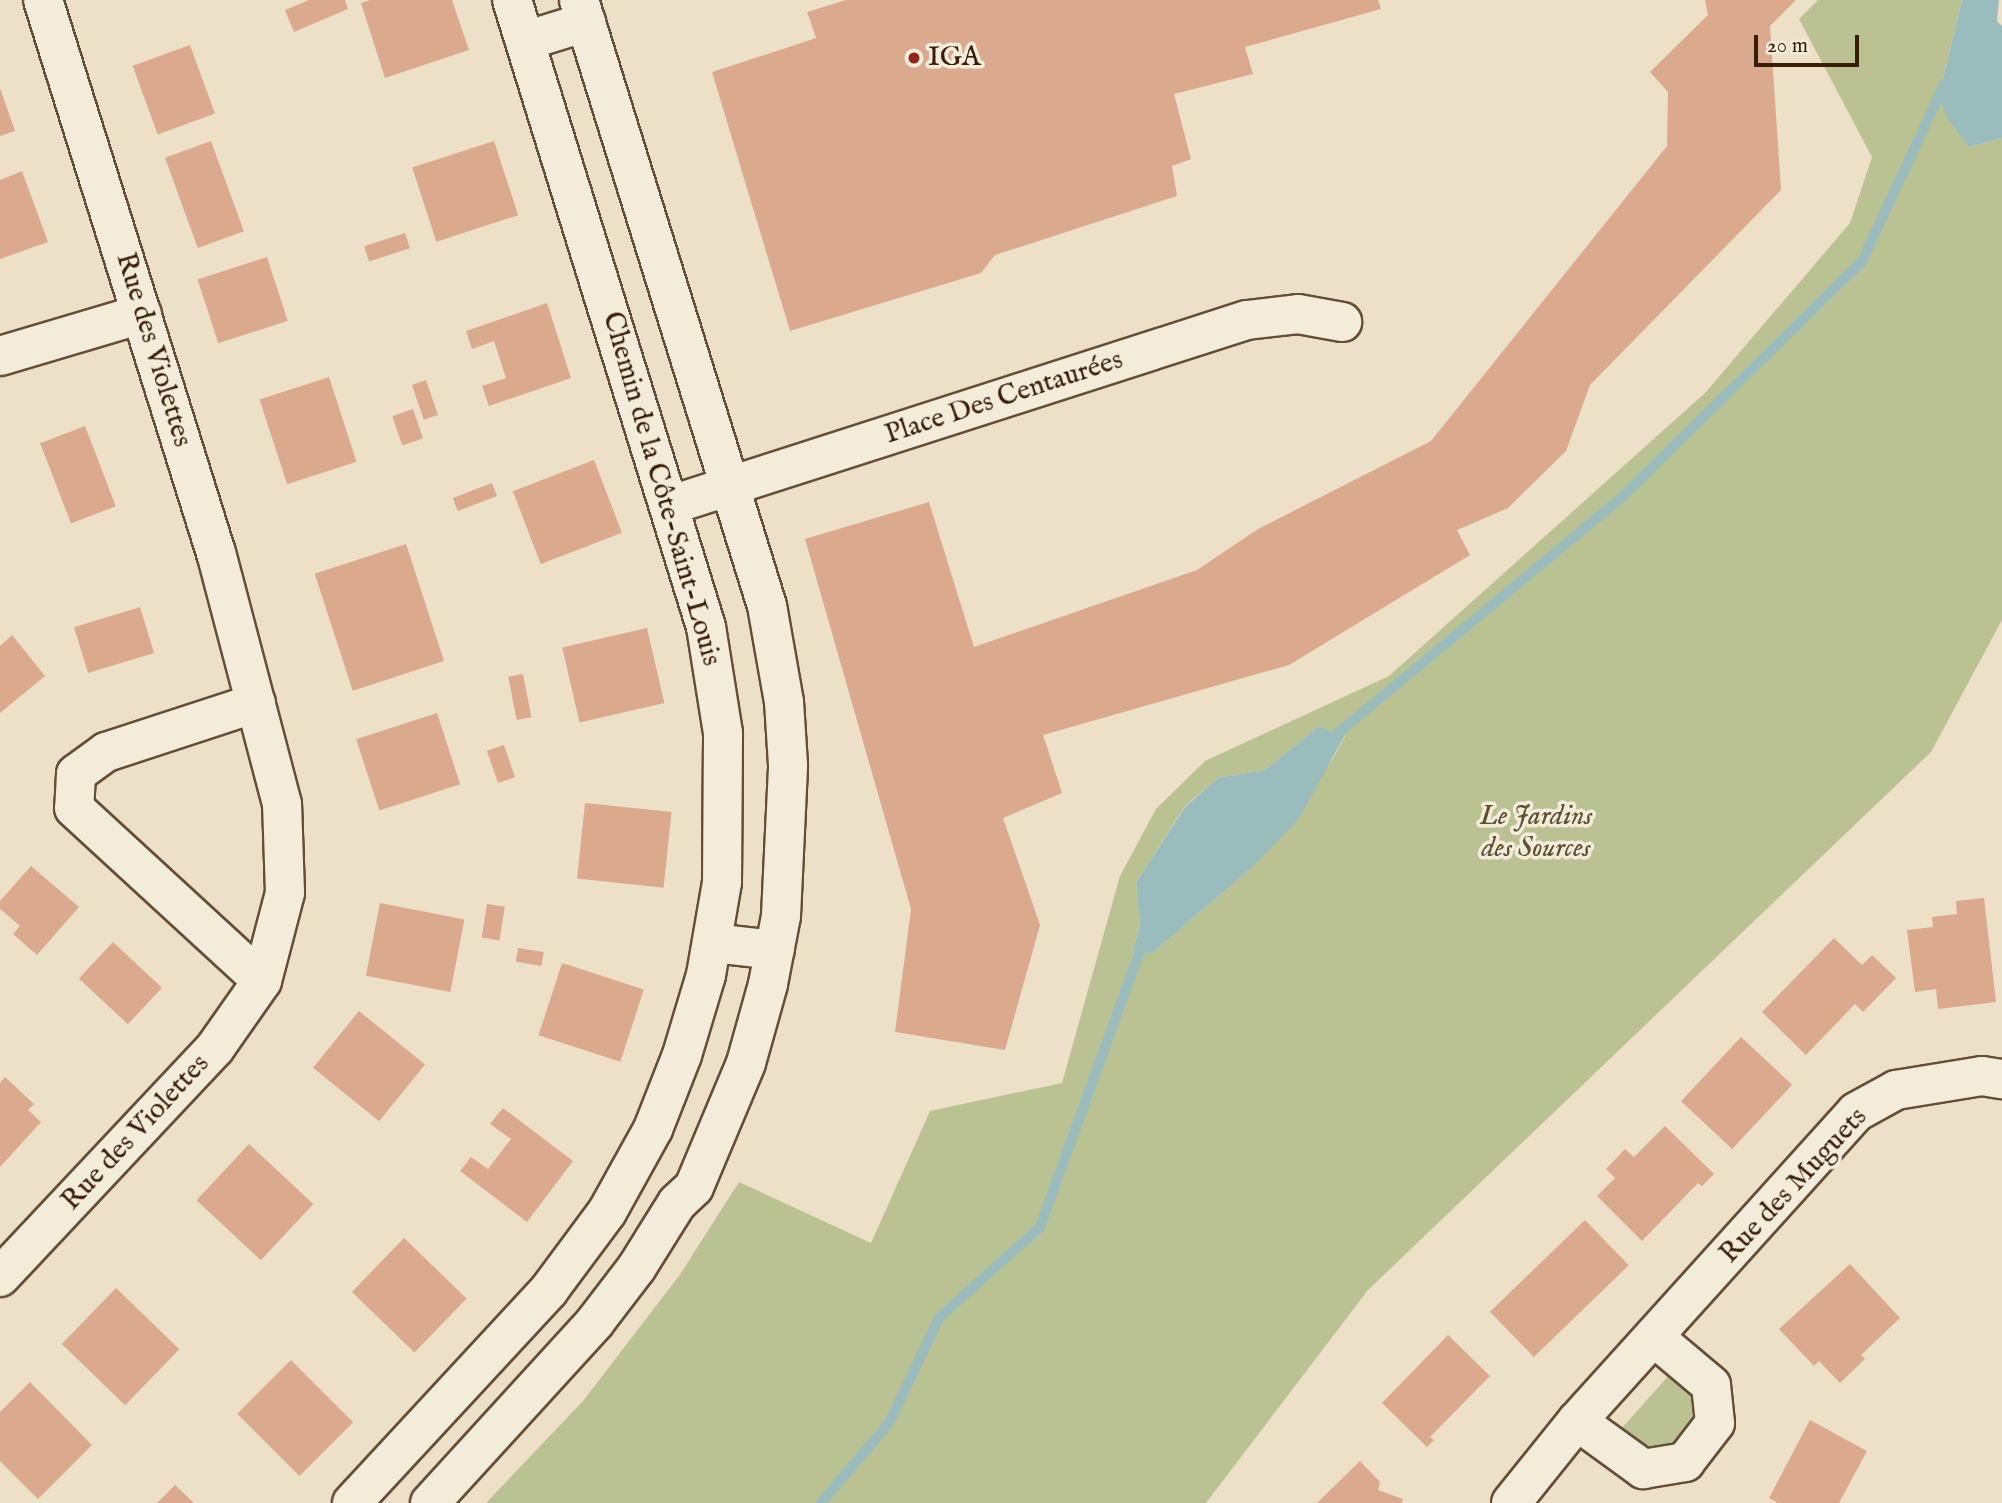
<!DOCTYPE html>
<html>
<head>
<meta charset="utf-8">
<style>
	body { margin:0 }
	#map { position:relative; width:2002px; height:1503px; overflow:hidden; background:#ece1c8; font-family:"IM FELL English",serif }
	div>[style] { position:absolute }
	.green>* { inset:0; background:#bac294 }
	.water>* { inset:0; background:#9abcbd }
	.stream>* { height:10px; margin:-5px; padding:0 5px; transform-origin:5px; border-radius:5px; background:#9abcbd }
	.building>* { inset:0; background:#dba98e; transform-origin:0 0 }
	.roads { filter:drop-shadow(2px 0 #664e36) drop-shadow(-2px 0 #664e36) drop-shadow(0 2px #664e36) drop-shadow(0 -2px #664e36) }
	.minor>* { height:38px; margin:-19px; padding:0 19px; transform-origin:19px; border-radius:19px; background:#f3ecdb }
	.dots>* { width:19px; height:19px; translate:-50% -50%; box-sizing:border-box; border:4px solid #f3ecdb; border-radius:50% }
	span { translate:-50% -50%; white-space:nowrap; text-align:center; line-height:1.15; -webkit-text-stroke:7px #f3ecdb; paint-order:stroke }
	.poi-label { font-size:28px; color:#3a1d06 }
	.left { translate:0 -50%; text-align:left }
	.street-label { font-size:28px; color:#3a1d06 }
	.park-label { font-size:28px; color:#604f31; font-style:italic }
	.scale { position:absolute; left:1754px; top:35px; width:105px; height:32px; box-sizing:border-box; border:4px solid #3a1d06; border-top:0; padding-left:9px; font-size:21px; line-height:24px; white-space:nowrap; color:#3a1d06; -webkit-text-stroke:5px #f3ecdb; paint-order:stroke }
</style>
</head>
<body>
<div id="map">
	<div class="green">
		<i style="clip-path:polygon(evenodd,1818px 0,1962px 0,1939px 95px,1969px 147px,2002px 138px,2002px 620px,1931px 752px,1368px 1290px,1206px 1503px,486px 1503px,583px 1401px,679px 1276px,739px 1182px,871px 1243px,930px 1111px,1062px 1083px,1120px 876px,1156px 809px,1205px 761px,1389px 676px,1705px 393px,1850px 223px,1872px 157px,1799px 19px,1818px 0,1318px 727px,1345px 736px,1332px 760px,1249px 870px,1151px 954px,1133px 950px,1140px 925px,1136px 882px,1185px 806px,1218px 778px,1265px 770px,1318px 727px)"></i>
		<i style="clip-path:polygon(1671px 1373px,1690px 1390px,1695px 1421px,1675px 1445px,1647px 1453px,1621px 1429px)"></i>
	</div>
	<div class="water">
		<i style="clip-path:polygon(1962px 0,1999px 0,1997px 21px,2002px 26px,2002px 138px,1969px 147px,1947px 118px,1939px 95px)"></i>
		<i style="clip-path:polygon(1318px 727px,1345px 735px,1298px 820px,1249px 870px,1151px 954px,1133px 950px,1140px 925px,1136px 882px,1185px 807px,1218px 778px,1265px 770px)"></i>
	</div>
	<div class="stream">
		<i style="left:1338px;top:733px;width:365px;rotate:-39.7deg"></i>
		<i style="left:1619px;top:500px;width:341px;rotate:-44.5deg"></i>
		<i style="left:1862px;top:261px;width:194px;rotate:-65deg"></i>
		<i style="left:821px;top:1503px;width:105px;rotate:-49.6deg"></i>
		<i style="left:889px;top:1423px;width:116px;rotate:-64.5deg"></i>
		<i style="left:939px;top:1318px;width:136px;rotate:-42deg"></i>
		<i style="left:1040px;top:1227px;width:294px;rotate:-70.1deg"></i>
	</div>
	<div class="building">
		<i style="clip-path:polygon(309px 0,345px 0,348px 9px,294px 32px,285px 10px)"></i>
		<i style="clip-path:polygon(370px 0,452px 0,469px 50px,385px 78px,361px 3px)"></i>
		<i style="clip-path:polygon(846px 0,1378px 0,1381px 9px,1245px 47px,1253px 74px,1174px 94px,1191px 159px,1172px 166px,1177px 196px,995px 255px,981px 273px,790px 331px,712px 72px,816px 38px,807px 12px)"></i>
		<i style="clip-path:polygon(1705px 0,1796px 0,1770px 26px,1781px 190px,1590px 385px,1566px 451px,1508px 508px,1457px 530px,1470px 555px,1289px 665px,1043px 735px,1062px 793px,1003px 818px,1040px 925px,1005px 1050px,895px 1032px,911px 909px,805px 539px,929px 502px,974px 647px,1197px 570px,1258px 529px,1431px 441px,1667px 146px,1668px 92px,1650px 72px,1708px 15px)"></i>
		<i style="left:190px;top:45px;width:73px;height:61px;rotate:70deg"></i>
		<i style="clip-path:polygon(0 88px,15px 131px,0 136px)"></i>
		<i style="left:211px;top:141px;width:96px;height:49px;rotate:70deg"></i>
		<i style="left:494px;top:141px;width:78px;height:86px;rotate:72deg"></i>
		<i style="clip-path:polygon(22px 171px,48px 242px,0 259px,0 180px)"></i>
		<i style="left:405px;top:233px;width:16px;height:43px;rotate:72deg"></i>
		<i style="left:267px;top:257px;width:67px;height:73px;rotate:72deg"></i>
		<i style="clip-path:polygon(547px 303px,571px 378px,489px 406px,482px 386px,506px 378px,494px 341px,472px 349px,466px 331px)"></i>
		<i style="left:329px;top:377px;width:89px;height:73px;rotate:72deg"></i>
		<i style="left:426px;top:380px;width:37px;height:15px;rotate:71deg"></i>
		<i style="left:413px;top:409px;width:31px;height:22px;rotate:71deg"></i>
		<i style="left:85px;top:426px;width:86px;height:48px;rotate:69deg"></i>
		<i style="left:594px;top:460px;width:78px;height:87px;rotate:69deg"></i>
		<i style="left:492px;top:483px;width:14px;height:42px;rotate:69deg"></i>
		<i style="left:406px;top:544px;width:123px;height:96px;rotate:72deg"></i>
		<i style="left:140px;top:607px;width:48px;height:69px;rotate:73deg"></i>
		<i style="left:647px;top:628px;width:77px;height:87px;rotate:77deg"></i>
		<i style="clip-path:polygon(12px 635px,45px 676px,0 713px,0 646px)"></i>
		<i style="left:523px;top:674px;width:44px;height:15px;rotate:79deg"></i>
		<i style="left:437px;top:713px;width:75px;height:85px;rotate:72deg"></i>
		<i style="left:504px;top:745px;width:34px;height:18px;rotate:71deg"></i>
		<i style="left:585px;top:803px;width:87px;height:76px;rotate:6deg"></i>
		<i style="clip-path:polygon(31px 866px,79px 907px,37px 955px,13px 934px,20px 926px,0 909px,0 901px)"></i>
		<i style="clip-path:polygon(1984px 898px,1996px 1002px,1938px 1009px,1936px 989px,1915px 992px,1907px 930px,1933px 927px,1932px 917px,1957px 914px,1956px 901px)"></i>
		<i style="left:380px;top:903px;width:86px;height:74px;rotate:11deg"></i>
		<i style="left:487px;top:904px;width:18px;height:34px;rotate:9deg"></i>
		<i style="clip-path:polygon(1834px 938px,1862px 965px,1872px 955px,1896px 978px,1863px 1012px,1855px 1004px,1806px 1055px,1762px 1012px)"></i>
		<i style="left:113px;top:942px;width:67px;height:50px;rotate:43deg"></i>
		<i style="left:518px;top:948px;width:26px;height:14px;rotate:9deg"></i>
		<i style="left:562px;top:963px;width:86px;height:76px;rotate:18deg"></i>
		<i style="left:359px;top:1011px;width:85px;height:73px;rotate:39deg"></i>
		<i style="left:1741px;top:1037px;width:70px;height:88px;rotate:43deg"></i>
		<i style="clip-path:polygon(5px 1077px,34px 1104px,28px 1110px,41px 1122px,0 1167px,0 1083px)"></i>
		<i style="clip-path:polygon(503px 1108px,573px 1161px,527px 1222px,460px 1171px,471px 1157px,488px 1169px,511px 1139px,490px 1124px)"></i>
		<i style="clip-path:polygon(1665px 1126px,1714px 1174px,1702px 1186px,1698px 1183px,1642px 1241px,1597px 1196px,1615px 1178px,1606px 1169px,1625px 1149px,1634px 1157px)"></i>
		<i style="left:249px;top:1144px;width:88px;height:77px;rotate:43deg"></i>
		<i style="left:1585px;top:1220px;width:63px;height:132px;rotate:46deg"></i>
		<i style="left:404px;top:1238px;width:87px;height:75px;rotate:44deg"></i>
		<i style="clip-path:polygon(1850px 1264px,1900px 1318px,1861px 1355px,1865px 1359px,1840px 1383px,1819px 1361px,1814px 1366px,1779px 1329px)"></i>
		<i style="left:116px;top:1288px;width:88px;height:78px;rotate:44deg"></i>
		<i style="clip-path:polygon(1448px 1335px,1490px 1376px,1430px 1437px,1434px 1440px,1427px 1447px,1382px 1403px)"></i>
		<i style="left:291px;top:1360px;width:88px;height:76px;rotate:45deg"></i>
		<i style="clip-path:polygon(30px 1382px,92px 1445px,38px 1499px,0 1461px,0 1412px)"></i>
		<i style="clip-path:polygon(1810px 1420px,1867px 1451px,1839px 1503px,1778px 1503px,1769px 1498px)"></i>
		<i style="clip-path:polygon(1360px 1461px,1380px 1482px,1378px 1490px,1403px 1499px,1402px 1503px,1317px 1503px)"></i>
		<i style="clip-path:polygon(175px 1485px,194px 1503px,157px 1503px)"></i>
	</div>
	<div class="roads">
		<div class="minor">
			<i style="left:525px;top:41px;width:64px;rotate:-17.3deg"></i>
			<i style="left:0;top:356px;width:148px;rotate:-16.5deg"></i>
			<i style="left:671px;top:505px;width:605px;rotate:-17.81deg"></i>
			<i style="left:1247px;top:320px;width:51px;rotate:-6.7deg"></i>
			<i style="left:1298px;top:314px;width:45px;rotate:10.3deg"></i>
			<i style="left:256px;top:703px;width:158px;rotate:161.9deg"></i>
			<i style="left:106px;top:752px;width:37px;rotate:144deg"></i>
			<i style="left:76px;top:774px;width:34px;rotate:93deg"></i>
			<i style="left:74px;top:808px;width:255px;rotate:42.6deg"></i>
			<i style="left:713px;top:943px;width:62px;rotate:6.4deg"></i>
			<i style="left:0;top:1277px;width:314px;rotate:-46.8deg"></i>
			<i style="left:215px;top:1048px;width:82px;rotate:-55deg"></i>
			<i style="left:262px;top:981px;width:91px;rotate:-75.4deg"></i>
			<i style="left:285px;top:893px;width:89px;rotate:-91.9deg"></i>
			<i style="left:282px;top:804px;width:260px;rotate:-104.7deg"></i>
			<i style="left:216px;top:553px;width:579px;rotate:-107.37deg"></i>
			<i style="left:1577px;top:1421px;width:82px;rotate:36deg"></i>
			<i style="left:1643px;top:1469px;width:43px;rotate:-9.5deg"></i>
			<i style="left:1685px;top:1462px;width:49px;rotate:-52.4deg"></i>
			<i style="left:1715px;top:1423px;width:38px;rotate:-96deg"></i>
			<i style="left:1711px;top:1385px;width:75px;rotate:-139.9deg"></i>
			<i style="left:352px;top:1503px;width:290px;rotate:-47.2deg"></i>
			<i style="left:549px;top:1290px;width:97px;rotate:-53.4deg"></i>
			<i style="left:607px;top:1212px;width:95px;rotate:-61deg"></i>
			<i style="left:653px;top:1129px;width:79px;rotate:-68.6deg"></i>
			<i style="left:682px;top:1055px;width:84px;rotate:-73.3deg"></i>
			<i style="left:706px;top:975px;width:94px;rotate:-80.2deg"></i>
			<i style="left:722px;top:882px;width:149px;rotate:-89.6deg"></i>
			<i style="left:723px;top:733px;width:107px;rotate:-99.1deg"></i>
			<i style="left:706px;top:627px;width:656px;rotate:-107.19deg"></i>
			<i style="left:430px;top:1503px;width:245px;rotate:-47.6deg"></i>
			<i style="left:595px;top:1322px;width:69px;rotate:-52.6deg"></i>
			<i style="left:637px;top:1267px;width:75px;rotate:-58deg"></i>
			<i style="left:677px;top:1203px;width:23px;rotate:-43deg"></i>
			<i style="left:694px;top:1187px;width:134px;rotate:-67.2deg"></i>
			<i style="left:746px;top:1063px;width:82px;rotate:-74.4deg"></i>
			<i style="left:768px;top:984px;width:69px;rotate:-79.2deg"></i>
			<i style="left:781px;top:916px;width:151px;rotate:-87.3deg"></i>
			<i style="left:788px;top:765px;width:63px;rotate:-93.6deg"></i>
			<i style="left:784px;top:702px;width:97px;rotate:-100deg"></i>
			<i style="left:767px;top:606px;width:634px;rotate:-107.24deg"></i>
			<i style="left:1511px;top:1503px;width:105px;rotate:-51.2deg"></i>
			<i style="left:1577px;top:1421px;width:416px;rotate:-47.9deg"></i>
			<i style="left:1856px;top:1112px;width:46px;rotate:-28.8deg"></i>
			<i style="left:1896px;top:1090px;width:87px;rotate:-9.2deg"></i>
			<i style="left:1982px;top:1076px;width:20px;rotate:9deg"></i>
		</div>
	</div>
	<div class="dots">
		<i style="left:914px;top:58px;background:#8f2418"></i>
	</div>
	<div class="poi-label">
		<span class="left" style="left:928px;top:58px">IGA</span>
	</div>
	<div class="street-label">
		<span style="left:153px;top:350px;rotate:73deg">Rue des Violettes</span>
		<span style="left:1004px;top:398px;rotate:-18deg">Place Des Centaurées</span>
		<span style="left:661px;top:489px;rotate:74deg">Chemin de la Côte-Saint-Louis</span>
		<span style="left:136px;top:1133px;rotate:-47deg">Rue des Violettes</span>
		<span style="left:1794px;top:1186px;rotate:-47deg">Rue des Muguets</span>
	</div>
	<div class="park-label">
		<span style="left:1536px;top:833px">Le Jardins<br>des Sources</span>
	</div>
	<div class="scale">20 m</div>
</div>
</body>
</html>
